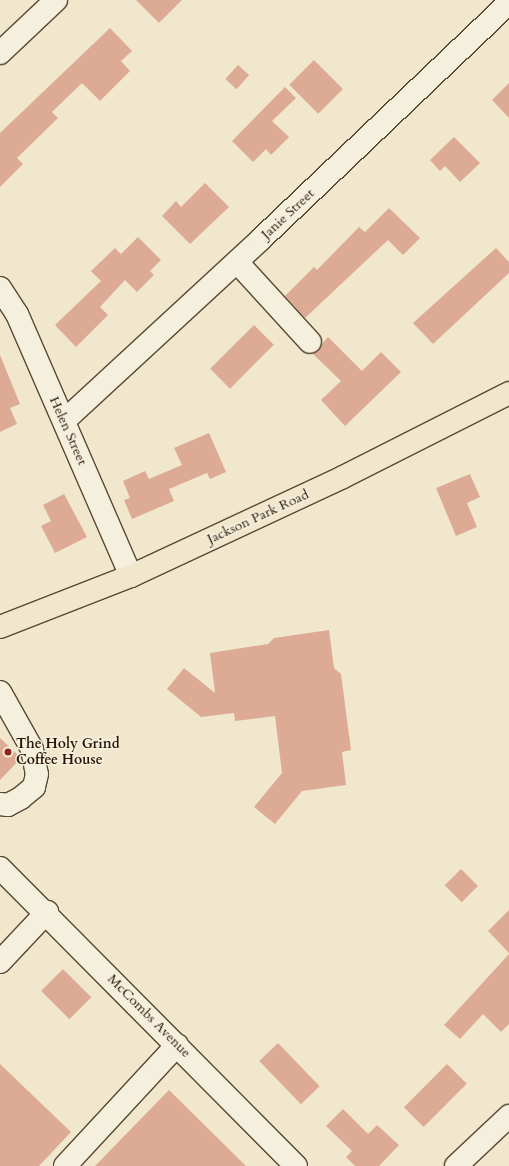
<!DOCTYPE html>
<html>
<head>
<meta charset="utf-8">
<style>
	body { margin:0 }
	#map { position:relative; width:509px; height:1166px; overflow:hidden; background:#f0e7cc; font-family:Cardo,serif }
	div>[style] { position:absolute }
	.building>* { inset:0; background:#ddab95; transform-origin:0 0 }
	.roads { filter:drop-shadow(1px 0 #5a4933) drop-shadow(-1px 0 #5a4933) drop-shadow(0 1px #5a4933) drop-shadow(0 -1px #5a4933) }
	.minor>* { height:22px; margin:-11px; padding:0 11px; transform-origin:11px; border-radius:11px; background:#f5efde }
	.major>* { height:22px; margin:-11px; padding:0 11px; transform-origin:11px; border-radius:11px; background:#f0e7cc }
	.dots>* { width:11px; height:11px; translate:-50% -50%; box-sizing:border-box; border:2px solid #f5efde; border-radius:50% }
	span { translate:-50% -50%; white-space:nowrap; text-align:center; line-height:1.15; -webkit-text-stroke:3px #f5efde; paint-order:stroke }
	.street-label { font-size:14px; color:#281400 }
	.poi-label { font-size:14px; color:#281400; font-weight:700 }
	.left { translate:0 -50%; text-align:left }
</style>
</head>
<body>
<div id="map">
	<div class="building">
		<i style="clip-path:polygon(136px 0,182px 0,159px 23px)"></i>
		<i style="clip-path:polygon(110px 28px,132px 51px,121px 61px,130px 71px,100px 101px,82px 83px,52px 112px,58px 118px,17px 158px,23px 164px,0 187px,0 133px)"></i>
		<i style="left:314px;top:60px;width:41px;height:35px;rotate:45deg"></i>
		<i style="left:238px;top:65px;width:15px;height:19px;rotate:42deg"></i>
		<i style="clip-path:polygon(509px 83px,509px 118px,492px 100px)"></i>
		<i style="clip-path:polygon(285px 87px,296px 98px,272px 121px,289px 137px,271px 155px,266px 149px,253px 162px,232px 141px)"></i>
		<i style="clip-path:polygon(454px 137px,480px 163px,460px 182px,445px 166px,440px 171px,430px 160px)"></i>
		<i style="clip-path:polygon(205px 183px,229px 207px,190px 244px,162px 216px,176px 201px,181px 207px)"></i>
		<i style="clip-path:polygon(389px 208px,420px 238px,403px 255px,388px 240px,305px 318px,285px 296px,314px 267px,317px 270px,359px 227px,365px 232px)"></i>
		<i style="clip-path:polygon(138px 237px,161px 260px,150px 271px,154px 275px,137px 292px,125px 280px,100px 307px,108px 315px,76px 347px,55px 325px,101px 281px,91px 271px,115px 248px,121px 254px)"></i>
		<i style="clip-path:polygon(496px 248px,509px 262px,509px 273px,433px 344px,413px 323px)"></i>
		<i style="left:254px;top:325px;width:28px;height:62px;rotate:45deg"></i>
		<i style="clip-path:polygon(328px 337px,362px 371px,381px 352px,401px 372px,345px 426px,321px 400px,341px 381px,313px 354px)"></i>
		<i style="clip-path:polygon(0 355px,20px 404px,10px 408px,17px 424px,0 432px)"></i>
		<i style="clip-path:polygon(209px 433px,226px 472px,210px 479px,207px 473px,169px 489px,174px 501px,132px 519px,124px 500px,130px 498px,123px 481px,145px 471px,149px 479px,182px 465px,174px 448px)"></i>
		<i style="clip-path:polygon(470px 474px,480px 497px,467px 503px,477px 527px,456px 536px,436px 488px)"></i>
		<i style="clip-path:polygon(64px 494px,87px 537px,55px 553px,41px 526px,51px 521px,43px 505px)"></i>
		<i style="clip-path:polygon(329px 630px,334px 668px,341px 674px,351px 750px,342px 752px,346px 785px,302px 791px,275px 824px,254px 807px,282px 773px,275px 716px,235px 721px,234px 713px,201px 717px,167px 689px,184px 668px,215px 693px,210px 653px,268px 644px,274px 638px)"></i>
		<i style="clip-path:polygon(0 738px,21px 758px,0 780px)"></i>
		<i style="left:461px;top:869px;width:24px;height:23px;rotate:45deg"></i>
		<i style="clip-path:polygon(509px 910px,509px 953px,488px 931px)"></i>
		<i style="clip-path:polygon(509px 954px,509px 1024px,501px 1032px,483px 1014px,460px 1039px,444px 1025px)"></i>
		<i style="left:63px;top:969px;width:40px;height:31px;rotate:45deg"></i>
		<i style="left:278px;top:1043px;width:60px;height:26px;rotate:46deg"></i>
		<i style="clip-path:polygon(0 1064px,71px 1132px,39px 1166px,0 1166px)"></i>
		<i style="left:447px;top:1064px;width:28px;height:61px;rotate:45deg"></i>
		<i style="clip-path:polygon(169px 1090px,246px 1166px,95px 1166px)"></i>
		<i style="clip-path:polygon(343px 1109px,368px 1134px,377px 1125px,399px 1145px,379px 1166px,355px 1166px,346px 1157px,352px 1151px,326px 1126px)"></i>
	</div>
	<div class="roads">
		<div class="minor">
			<i style="left:0;top:53px;width:77px;rotate:-43.4deg"></i>
			<i style="left:237px;top:262px;width:108px;rotate:47.6deg"></i>
			<i style="left:0;top:288px;width:31px;rotate:57deg"></i>
			<i style="left:17px;top:314px;width:286px;rotate:66.5deg"></i>
			<i style="left:64px;top:421px;width:268px;rotate:-42.7deg"></i>
			<i style="left:261px;top:239px;width:342px;rotate:-43.6deg"></i>
			<i style="left:0;top:692px;width:65px;rotate:60.7deg"></i>
			<i style="left:32px;top:749px;width:25px;rotate:79deg"></i>
			<i style="left:37px;top:774px;width:13px;rotate:103deg"></i>
			<i style="left:34px;top:787px;width:17px;rotate:140deg"></i>
			<i style="left:21px;top:798px;width:15px;rotate:152deg"></i>
			<i style="left:8px;top:805px;width:8px;rotate:-173deg"></i>
			<i style="left:0;top:868px;width:420px;rotate:45.2deg"></i>
			<i style="left:0;top:962px;width:69px;rotate:-46.8deg"></i>
			<i style="left:65px;top:1166px;width:165px;rotate:-47.2deg"></i>
			<i style="left:456px;top:1166px;width:73px;rotate:-43.3deg"></i>
		</div>
		<div class="major">
			<i style="left:0;top:627px;width:141px;rotate:-21.3deg"></i>
			<i style="left:131px;top:576px;width:234px;rotate:-25deg"></i>
			<i style="left:343px;top:477px;width:186px;rotate:-26.8deg"></i>
		</div>
	</div>
	<div class="dots">
		<i style="left:8px;top:752px;background:#8f2418"></i>
	</div>
	<div class="street-label">
		<span style="left:288px;top:214px;rotate:-43deg">Janie Street</span>
		<span style="left:68px;top:431px;rotate:66deg">Helen Street</span>
		<span style="left:258px;top:517px;rotate:-25deg">Jackson Park Road</span>
		<span style="left:149px;top:1016px;rotate:45deg">McCombs Avenue</span>
	</div>
	<div class="poi-label">
		<span class="left" style="left:16px;top:752px">The Holy Grind<br>Coffee House</span>
	</div>
</div>
</body>
</html>
